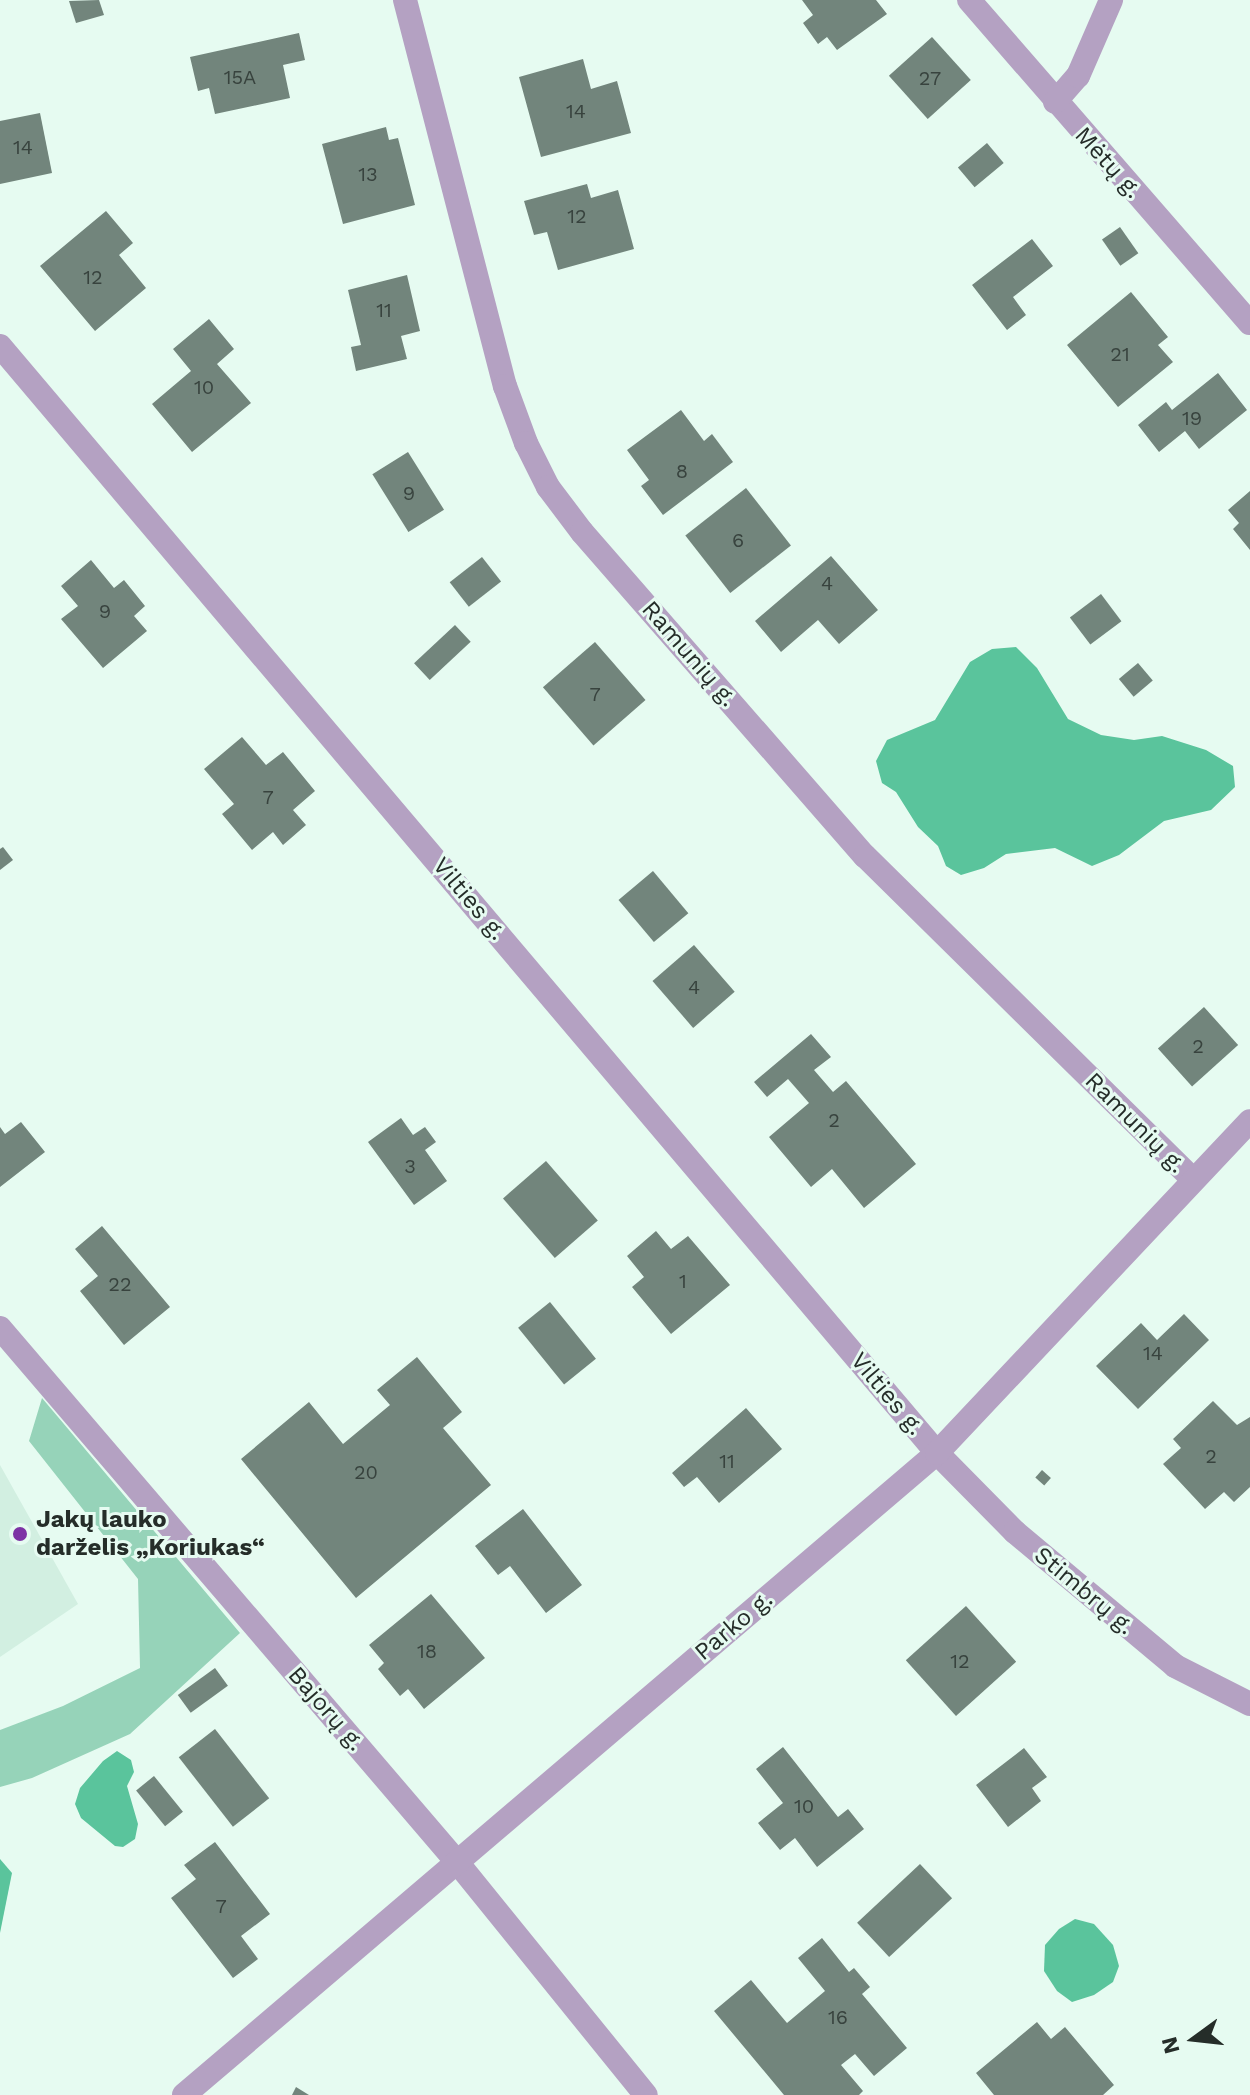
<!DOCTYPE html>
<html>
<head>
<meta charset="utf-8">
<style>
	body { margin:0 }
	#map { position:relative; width:1250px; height:2095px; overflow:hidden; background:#e6fbf1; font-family:"Work Sans",sans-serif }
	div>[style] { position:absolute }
	.built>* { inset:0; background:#d2efe1 }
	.green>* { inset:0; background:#96d3b9 }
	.water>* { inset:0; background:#5ac49c }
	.building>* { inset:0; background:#72857c; transform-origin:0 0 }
	.minor>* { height:24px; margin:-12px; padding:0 12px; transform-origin:12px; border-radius:12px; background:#b4a1c2 }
	.dots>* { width:22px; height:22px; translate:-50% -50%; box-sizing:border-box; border:4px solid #e6fbf1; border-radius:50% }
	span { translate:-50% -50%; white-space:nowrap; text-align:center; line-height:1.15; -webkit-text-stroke:6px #e6fbf1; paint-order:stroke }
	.number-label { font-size:20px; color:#38433e }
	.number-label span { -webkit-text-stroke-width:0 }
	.street-label { font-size:24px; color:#252d29 }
	.poi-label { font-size:24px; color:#252d29; font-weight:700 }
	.left { translate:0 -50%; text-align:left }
	.north { position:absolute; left:1154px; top:1999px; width:80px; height:80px; -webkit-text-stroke:6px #e6fbf1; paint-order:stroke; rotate:255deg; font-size:22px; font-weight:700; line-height:32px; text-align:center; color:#252d29 }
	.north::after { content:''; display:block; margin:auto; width:28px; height:36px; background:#252d29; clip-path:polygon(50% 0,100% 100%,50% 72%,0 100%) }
</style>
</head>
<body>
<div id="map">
	<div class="built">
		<i style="clip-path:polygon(0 1465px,78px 1604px,0 1657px)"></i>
	</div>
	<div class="green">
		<i style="clip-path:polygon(42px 1398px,240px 1633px,130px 1734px,32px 1778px,0 1787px,0 1730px,63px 1706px,140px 1668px,138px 1579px,29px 1441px)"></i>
	</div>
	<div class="water">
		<i style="clip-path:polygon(1016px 647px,1037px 668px,1068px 719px,1101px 735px,1134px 740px,1162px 736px,1206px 750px,1233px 766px,1235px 787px,1211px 810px,1164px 821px,1119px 855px,1092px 866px,1055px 848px,1006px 854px,984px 868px,961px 875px,946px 866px,938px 846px,918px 827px,896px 792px,882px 783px,876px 761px,887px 740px,935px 720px,970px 662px,992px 649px)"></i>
		<i style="clip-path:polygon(117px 1751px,131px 1760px,134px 1772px,127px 1786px,138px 1824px,135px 1839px,123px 1847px,115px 1846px,81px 1818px,75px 1804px,80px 1788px,103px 1761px)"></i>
		<i style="clip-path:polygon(0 1859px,12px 1873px,0 1933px)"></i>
		<i style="clip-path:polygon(1075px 1919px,1094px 1924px,1113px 1945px,1119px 1966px,1113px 1982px,1094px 1995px,1072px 2002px,1057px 1991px,1044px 1971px,1045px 1945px,1059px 1929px)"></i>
	</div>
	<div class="building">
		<i style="clip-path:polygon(99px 0,104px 15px,76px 23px,69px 1px)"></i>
		<i style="clip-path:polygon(802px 0,876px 0,887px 14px,837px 50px,827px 37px,818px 44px,803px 23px,813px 15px)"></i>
		<i style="clip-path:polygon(299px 33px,305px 60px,283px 65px,290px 98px,215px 114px,209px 88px,198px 91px,190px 57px)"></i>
		<i style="left:932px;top:37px;width:58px;height:58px;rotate:48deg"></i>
		<i style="clip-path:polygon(583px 59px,591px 89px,617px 81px,631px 133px,541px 157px,519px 77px)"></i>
		<i style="clip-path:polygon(40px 113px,52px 173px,0 184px,0 121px)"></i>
		<i style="clip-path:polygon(386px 127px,389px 140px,398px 138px,415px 205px,343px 224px,322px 144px)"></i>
		<i style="left:987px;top:143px;width:26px;height:38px;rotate:50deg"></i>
		<i style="clip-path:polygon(587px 184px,591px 198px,618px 190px,634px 249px,558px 270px,547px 232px,534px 235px,524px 201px)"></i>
		<i style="clip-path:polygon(106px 211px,133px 243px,119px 255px,146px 288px,95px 331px,40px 266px)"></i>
		<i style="left:1120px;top:227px;width:32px;height:22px;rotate:55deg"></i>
		<i style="clip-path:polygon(1032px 239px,1053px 266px,1013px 297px,1026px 315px,1007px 330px,972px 285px)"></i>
		<i style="clip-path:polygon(407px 275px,420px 331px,401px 336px,407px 359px,356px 371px,351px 347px,361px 345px,348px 290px)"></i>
		<i style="clip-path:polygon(1131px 292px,1168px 337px,1158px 345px,1173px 362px,1118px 407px,1067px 345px)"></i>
		<i style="clip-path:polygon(209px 319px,234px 349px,217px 364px,251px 403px,192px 452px,152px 404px,191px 371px,173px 349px)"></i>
		<i style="clip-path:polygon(1218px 373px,1247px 410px,1199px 449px,1185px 431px,1159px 452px,1138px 425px,1166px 402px,1172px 410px)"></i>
		<i style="clip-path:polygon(681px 410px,704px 441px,712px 434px,733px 462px,663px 515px,641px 486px,649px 480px,627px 450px)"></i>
		<i style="left:408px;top:452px;width:68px;height:42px;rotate:58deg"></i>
		<i style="left:746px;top:488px;width:73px;height:77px;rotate:52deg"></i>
		<i style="clip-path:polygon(1250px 491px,1250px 550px,1233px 529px,1239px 523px,1228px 510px)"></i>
		<i style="clip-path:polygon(831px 556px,878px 610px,839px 644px,818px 620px,781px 652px,755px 621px)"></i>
		<i style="left:482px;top:557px;width:31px;height:41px;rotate:52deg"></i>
		<i style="clip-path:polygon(91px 560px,114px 588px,124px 580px,145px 606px,134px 616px,147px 631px,103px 668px,61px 619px,78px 606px,61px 586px)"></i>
		<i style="left:1101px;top:594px;width:34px;height:39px;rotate:53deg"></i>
		<i style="left:455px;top:625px;width:23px;height:56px;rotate:47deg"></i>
		<i style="left:595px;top:642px;width:77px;height:69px;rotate:49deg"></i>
		<i style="left:1138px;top:663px;width:23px;height:25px;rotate:50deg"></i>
		<i style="clip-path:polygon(242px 737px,266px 765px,283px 752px,315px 791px,293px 810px,306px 825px,283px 845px,273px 832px,252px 850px,222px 814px,234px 804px,204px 769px)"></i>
		<i style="clip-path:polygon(3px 847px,13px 860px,0 870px,0 849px)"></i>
		<i style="left:653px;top:871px;width:55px;height:45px;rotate:50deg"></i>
		<i style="left:694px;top:945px;width:62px;height:55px;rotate:49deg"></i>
		<i style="left:1204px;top:1007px;width:51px;height:62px;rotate:48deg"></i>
		<i style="clip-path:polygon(811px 1034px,831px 1057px,814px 1070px,833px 1092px,846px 1081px,916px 1164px,864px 1208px,832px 1169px,811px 1187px,769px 1137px,809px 1103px,788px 1079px,767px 1097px,754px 1082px)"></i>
		<i style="clip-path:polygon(401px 1118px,413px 1135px,425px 1127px,436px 1142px,425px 1150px,447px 1181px,414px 1205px,368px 1142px)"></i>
		<i style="clip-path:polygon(21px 1122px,45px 1152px,0 1187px,0 1127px,5px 1134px)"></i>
		<i style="left:546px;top:1161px;width:79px;height:57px;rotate:49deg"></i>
		<i style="clip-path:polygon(102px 1226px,170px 1307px,124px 1345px,80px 1291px,98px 1276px,75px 1249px)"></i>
		<i style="clip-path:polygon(656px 1231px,671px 1249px,688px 1236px,730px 1285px,671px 1334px,632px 1287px,644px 1277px,627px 1256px)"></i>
		<i style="left:550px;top:1302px;width:73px;height:41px;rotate:51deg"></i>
		<i style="clip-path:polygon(1184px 1314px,1209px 1340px,1138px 1409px,1096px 1366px,1141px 1323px,1157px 1340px)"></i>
		<i style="clip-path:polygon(417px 1357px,462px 1412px,443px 1428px,491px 1485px,356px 1598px,241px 1459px,309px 1402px,343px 1444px,390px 1405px,377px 1390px)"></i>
		<i style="clip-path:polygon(1213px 1401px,1237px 1425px,1250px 1417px,1250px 1487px,1234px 1502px,1224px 1492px,1205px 1509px,1163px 1464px,1181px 1448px,1173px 1439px)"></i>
		<i style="clip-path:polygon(746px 1408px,782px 1449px,719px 1503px,697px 1477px,684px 1487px,672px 1473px)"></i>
		<i style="left:1042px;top:1470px;width:12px;height:10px;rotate:42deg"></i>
		<i style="clip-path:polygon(523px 1509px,582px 1585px,546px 1613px,510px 1566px,498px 1575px,475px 1546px)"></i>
		<i style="clip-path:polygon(431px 1594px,485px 1658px,424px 1709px,408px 1689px,400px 1696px,378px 1669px,384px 1663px,369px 1645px)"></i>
		<i style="left:966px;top:1606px;width:75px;height:81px;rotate:48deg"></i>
		<i style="left:215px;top:1668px;width:22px;height:46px;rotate:54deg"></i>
		<i style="left:215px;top:1729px;width:88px;height:46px;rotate:52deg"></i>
		<i style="clip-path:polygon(783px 1747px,838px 1817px,848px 1809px,864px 1829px,817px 1867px,795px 1838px,780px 1850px,758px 1823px,783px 1803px,756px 1769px)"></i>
		<i style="clip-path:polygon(1024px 1748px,1047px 1777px,1032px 1788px,1041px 1801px,1008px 1827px,976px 1785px)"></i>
		<i style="left:154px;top:1776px;width:46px;height:23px;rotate:51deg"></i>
		<i style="clip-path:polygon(215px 1842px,270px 1914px,241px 1936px,258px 1959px,233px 1978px,171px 1898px,196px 1879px,184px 1865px)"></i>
		<i style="left:920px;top:1864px;width:47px;height:86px;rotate:47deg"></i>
		<i style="clip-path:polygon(822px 1938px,849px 1972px,854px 1968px,870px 1987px,862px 1994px,907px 2048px,874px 2076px,855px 2054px,841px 2065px,863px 2091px,859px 2095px,784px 2095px,714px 2011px,751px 1980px,787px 2023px,825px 1991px,798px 1958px)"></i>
		<i style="clip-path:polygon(1037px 2022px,1051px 2039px,1065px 2027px,1114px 2085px,1103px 2095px,994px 2095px,976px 2073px)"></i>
		<i style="clip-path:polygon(296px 2087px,309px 2095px,292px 2095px)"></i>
	</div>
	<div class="minor">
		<i style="left:405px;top:0;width:399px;rotate:75.5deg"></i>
		<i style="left:505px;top:386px;width:61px;rotate:69.8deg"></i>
		<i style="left:526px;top:443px;width:49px;rotate:63.4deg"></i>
		<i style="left:548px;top:487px;width:56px;rotate:52.9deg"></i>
		<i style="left:582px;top:532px;width:430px;rotate:48.9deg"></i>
		<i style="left:865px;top:856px;width:460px;rotate:44.6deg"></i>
		<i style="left:969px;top:0;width:428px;rotate:49deg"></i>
		<i style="left:1055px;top:102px;width:35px;rotate:-49deg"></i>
		<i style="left:1078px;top:76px;width:83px;rotate:-66.5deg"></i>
		<i style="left:0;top:346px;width:1450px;rotate:49.75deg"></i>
		<i style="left:937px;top:1453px;width:111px;rotate:45.4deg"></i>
		<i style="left:1015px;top:1532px;width:209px;rotate:39.9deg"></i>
		<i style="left:1175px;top:1666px;width:84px;rotate:26.9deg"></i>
		<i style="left:0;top:1328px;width:703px;rotate:49.44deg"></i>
		<i style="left:457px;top:1862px;width:300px;rotate:51deg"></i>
		<i style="left:184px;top:2095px;width:990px;rotate:-40.45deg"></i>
		<i style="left:937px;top:1453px;width:456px;rotate:-46.7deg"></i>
	</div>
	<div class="dots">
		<i style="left:20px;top:1534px;background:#7d33a5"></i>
	</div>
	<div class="number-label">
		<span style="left:240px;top:77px">15A</span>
		<span style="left:930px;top:78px">27</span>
		<span style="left:576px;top:111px">14</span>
		<span style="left:23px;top:147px">14</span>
		<span style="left:368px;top:174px">13</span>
		<span style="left:577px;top:216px">12</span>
		<span style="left:93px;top:277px">12</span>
		<span style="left:384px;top:310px">11</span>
		<span style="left:1120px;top:354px">21</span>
		<span style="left:204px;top:387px">10</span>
		<span style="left:1192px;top:418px">19</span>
		<span style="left:682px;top:471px">8</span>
		<span style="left:409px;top:493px">9</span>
		<span style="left:738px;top:540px">6</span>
		<span style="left:827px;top:583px">4</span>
		<span style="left:105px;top:611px">9</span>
		<span style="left:595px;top:694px">7</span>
		<span style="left:268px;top:797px">7</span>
		<span style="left:694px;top:987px">4</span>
		<span style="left:1198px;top:1046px">2</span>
		<span style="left:834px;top:1120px">2</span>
		<span style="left:410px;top:1166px">3</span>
		<span style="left:683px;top:1281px">1</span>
		<span style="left:120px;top:1284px">22</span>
		<span style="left:1153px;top:1353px">14</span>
		<span style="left:1211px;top:1456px">2</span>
		<span style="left:727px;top:1461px">11</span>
		<span style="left:366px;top:1472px">20</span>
		<span style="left:427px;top:1651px">18</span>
		<span style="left:960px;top:1661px">12</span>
		<span style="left:804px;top:1806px">10</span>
		<span style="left:221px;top:1906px">7</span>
		<span style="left:838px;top:2017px">16</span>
	</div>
	<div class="street-label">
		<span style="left:1108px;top:163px;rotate:48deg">Mėtų g.</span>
		<span style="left:689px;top:654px;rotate:49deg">Ramunių g.</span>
		<span style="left:469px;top:899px;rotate:50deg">Vilties g.</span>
		<span style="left:1135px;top:1123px;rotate:45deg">Ramunių g.</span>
		<span style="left:887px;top:1394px;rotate:50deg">Vilties g.</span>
		<span style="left:1084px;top:1591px;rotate:40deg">Stimbrų g.</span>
		<span style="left:734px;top:1626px;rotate:-40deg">Parko g.</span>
		<span style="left:326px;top:1709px;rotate:49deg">Bajorų g.</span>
	</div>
	<div class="poi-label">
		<span class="left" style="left:36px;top:1534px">Jakų lauko<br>darželis „Koriukas“</span>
	</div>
	<div class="north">N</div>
</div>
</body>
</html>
